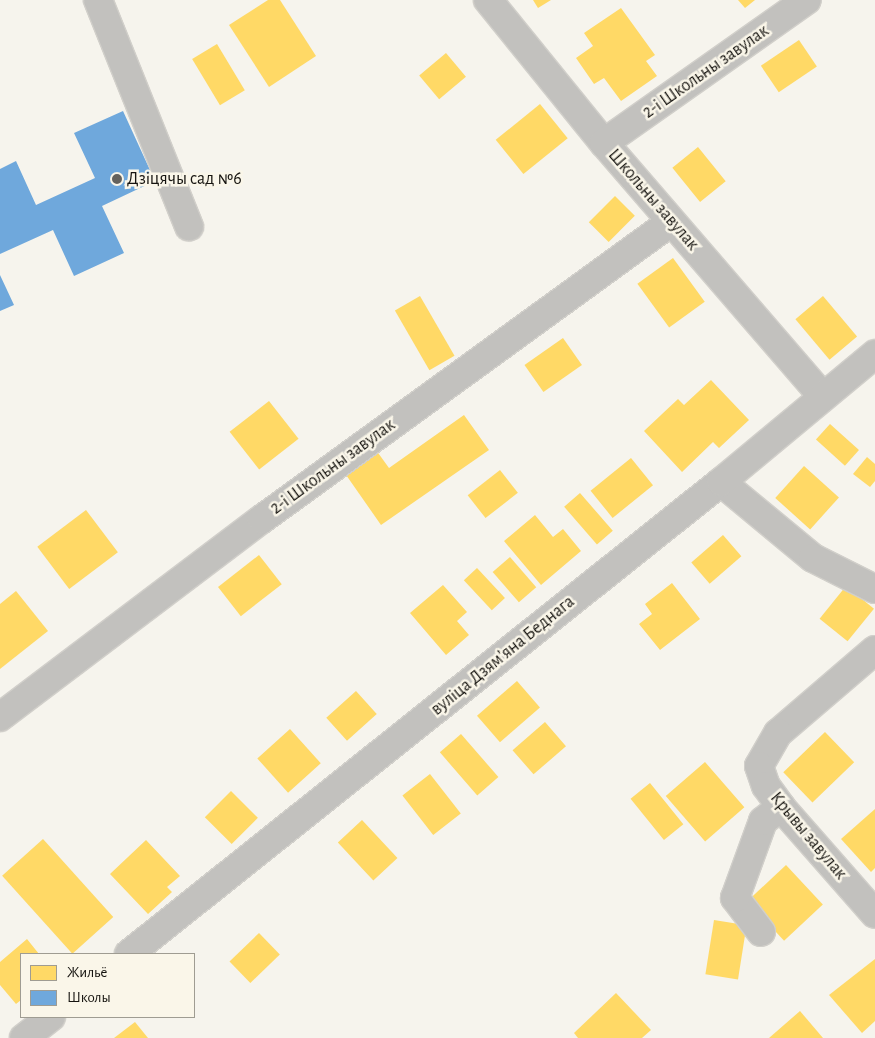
<!DOCTYPE html>
<html>
<head>
<meta charset="utf-8">
<style>
	body { margin:0 }
	#map { position:relative; width:875px; height:1038px; overflow:hidden; background:#f6f4ed; font-family:"Alegreya Sans",sans-serif }
	div>[style] { position:absolute }
	.homes>* { inset:0; background:#ffd966; transform-origin:0 0 }
	.schools>* { inset:0; background:#6fa8dc }
	.roads { filter:drop-shadow(1px 0 #d1cfca) drop-shadow(-1px 0 #d1cfca) drop-shadow(0 1px #d1cfca) drop-shadow(0 -1px #d1cfca) }
	.minor>* { height:28px; margin:-14px; padding:0 14px; transform-origin:14px; border-radius:14px; background:#c2c1be }
	.dots>* { width:14px; height:14px; translate:-50% -50%; box-sizing:border-box; border:2px solid #faf6e9; border-radius:50% }
	span { translate:-50% -50%; white-space:nowrap; text-align:center; line-height:1.15; -webkit-text-stroke:5px #faf6e9; paint-order:stroke }
	.street-label { font-size:18px; color:#161410 }
	.poi-label { font-size:18px; color:#161410 }
	.left { translate:0 -50%; text-align:left }
	.legend { position:absolute; left:20px; top:953px; width:175px; height:65px; box-sizing:border-box; background:#faf6e9; border:1px solid #9f9c92; margin:0; padding:6px 9px; list-style:none; font-size:15px; color:#161410 }
	.legend li { display:flex; align-items:center; gap:10px; height:25px }
	.legend b { width:25px; border:1px solid #9f9c92 }
</style>
</head>
<body>
<div id="map">
	<div class="homes">
		<i style="clip-path:polygon(268px 0,280px 0,316px 56px,269px 87px,229px 25px)"></i>
		<i style="clip-path:polygon(533px 0,551px 0,538px 8px)"></i>
		<i style="clip-path:polygon(738px 0,755px 0,745px 8px)"></i>
		<i style="clip-path:polygon(621px 8px,655px 55px,646px 61px,657px 76px,621px 101px,604px 78px,594px 84px,576px 58px,593px 46px,584px 33px)"></i>
		<i style="left:799px;top:40px;width:32px;height:46px;rotate:56deg"></i>
		<i style="left:217px;top:44px;width:54px;height:29px;rotate:59deg"></i>
		<i style="left:446px;top:53px;width:31px;height:35px;rotate:50deg"></i>
		<i style="left:540px;top:104px;width:44px;height:57px;rotate:51deg"></i>
		<i style="left:698px;top:147px;width:44px;height:33px;rotate:51deg"></i>
		<i style="left:615px;top:196px;width:28px;height:37px;rotate:45deg"></i>
		<i style="left:673px;top:258px;width:54px;height:44px;rotate:54deg"></i>
		<i style="left:420px;top:296px;width:69px;height:29px;rotate:60deg"></i>
		<i style="left:823px;top:296px;width:53px;height:36px;rotate:50deg"></i>
		<i style="left:563px;top:338px;width:33px;height:47px;rotate:55deg"></i>
		<i style="clip-path:polygon(711px 380px,749px 420px,719px 448px,713px 442px,682px 472px,644px 431px,678px 399px,684px 405px)"></i>
		<i style="left:269px;top:401px;width:48px;height:50px;rotate:52deg"></i>
		<i style="clip-path:polygon(464px 415px,489px 450px,381px 525px,344px 472px,376px 450px,389px 468px)"></i>
		<i style="left:830px;top:424px;width:39px;height:21px;rotate:42deg"></i>
		<i style="clip-path:polygon(867px 457px,875px 464px,875px 481px,870px 487px,853px 474px)"></i>
		<i style="left:631px;top:458px;width:35px;height:52px;rotate:51deg"></i>
		<i style="left:804px;top:466px;width:47px;height:43px;rotate:42deg"></i>
		<i style="left:500px;top:470px;width:29px;height:41px;rotate:52deg"></i>
		<i style="left:580px;top:493px;width:50px;height:21px;rotate:49deg"></i>
		<i style="left:86px;top:510px;width:53px;height:61px;rotate:53deg"></i>
		<i style="clip-path:polygon(535px 515px,553px 537px,563px 529px,581px 551px,541px 585px,504px 541px)"></i>
		<i style="left:723px;top:535px;width:28px;height:42px;rotate:49deg"></i>
		<i style="left:259px;top:555px;width:37px;height:52px;rotate:52deg"></i>
		<i style="left:510px;top:557px;width:40px;height:23px;rotate:49deg"></i>
		<i style="left:477px;top:568px;width:41px;height:18px;rotate:47deg"></i>
		<i style="clip-path:polygon(672px 583px,700px 619px,660px 650px,639px 624px,652px 614px,645px 604px)"></i>
		<i style="clip-path:polygon(443px 585px,467px 612px,457px 621px,469px 635px,446px 655px,410px 613px)"></i>
		<i style="left:846px;top:586px;width:36px;height:42px;rotate:39deg"></i>
		<i style="clip-path:polygon(16px 591px,48px 631px,0 669px,0 604px)"></i>
		<i style="left:517px;top:681px;width:35px;height:53px;rotate:49deg"></i>
		<i style="left:356px;top:691px;width:31px;height:40px;rotate:48deg"></i>
		<i style="left:545px;top:722px;width:32px;height:43px;rotate:49deg"></i>
		<i style="left:290px;top:729px;width:46px;height:44px;rotate:48deg"></i>
		<i style="left:825px;top:732px;width:42px;height:58px;rotate:46deg"></i>
		<i style="left:461px;top:734px;width:57px;height:28px;rotate:49deg"></i>
		<i style="left:705px;top:762px;width:60px;height:52px;rotate:49deg"></i>
		<i style="left:430px;top:774px;width:50px;height:35px;rotate:52deg"></i>
		<i style="left:650px;top:783px;width:53px;height:25px;rotate:51deg"></i>
		<i style="left:231px;top:791px;width:38px;height:37px;rotate:45deg"></i>
		<i style="clip-path:polygon(875px 809px,875px 868px,871px 872px,841px 839px)"></i>
		<i style="left:362px;top:820px;width:52px;height:33px;rotate:47deg"></i>
		<i style="left:43px;top:839px;width:105px;height:55px;rotate:48deg"></i>
		<i style="clip-path:polygon(146px 840px,180px 876px,167px 887px,172px 892px,148px 914px,110px 874px)"></i>
		<i style="left:786px;top:865px;width:54px;height:53px;rotate:47deg"></i>
		<i style="left:714px;top:920px;width:33px;height:55px;rotate:9deg"></i>
		<i style="left:259px;top:933px;width:30px;height:41px;rotate:46deg"></i>
		<i style="clip-path:polygon(27px 939px,39px 954px,21px 954px,21px 1000px,16px 1004px,0 985px,0 962px)"></i>
		<i style="clip-path:polygon(875px 959px,875px 1021px,862px 1033px,829px 995px)"></i>
		<i style="clip-path:polygon(616px 993px,651px 1030px,642px 1038px,578px 1038px,574px 1033px)"></i>
		<i style="clip-path:polygon(800px 1011px,823px 1038px,769px 1038px)"></i>
		<i style="clip-path:polygon(135px 1022px,148px 1038px,114px 1038px)"></i>
	</div>
	<div class="schools">
		<i style="clip-path:polygon(123px 111px,155px 181px,102px 206px,124px 253px,74px 276px,53px 230px,0 254px,0 169px,16px 161px,36px 205px,95px 178px,74px 133px)"></i>
		<i style="clip-path:polygon(0 275px,14px 305px,0 311px)"></i>
	</div>
	<div class="roads">
		<div class="minor">
			<i style="left:98px;top:0;width:244px;rotate:68.1deg"></i>
			<i style="left:488px;top:0;width:184px;rotate:51deg"></i>
			<i style="left:604px;top:143px;width:335px;rotate:49.2deg"></i>
			<i style="left:604px;top:143px;width:248px;rotate:-35.2deg"></i>
			<i style="left:721px;top:482px;width:119px;rotate:39.6deg"></i>
			<i style="left:813px;top:558px;width:69px;rotate:26.6deg"></i>
			<i style="left:875px;top:650px;width:128px;rotate:139.4deg"></i>
			<i style="left:778px;top:733px;width:38px;rotate:120deg"></i>
			<i style="left:759px;top:766px;width:21px;rotate:71deg"></i>
			<i style="left:766px;top:786px;width:26px;rotate:54deg"></i>
			<i style="left:781px;top:807px;width:142px;rotate:48.7deg"></i>
			<i style="left:0;top:717px;width:328px;rotate:-37.1deg"></i>
			<i style="left:262px;top:519px;width:505px;rotate:-35.99deg"></i>
			<i style="left:761px;top:932px;width:43px;rotate:-127.4deg"></i>
			<i style="left:735px;top:898px;width:82px;rotate:-70deg"></i>
			<i style="left:763px;top:821px;width:23px;rotate:-38deg"></i>
			<i style="left:129px;top:954px;width:757px;rotate:-38.57deg"></i>
			<i style="left:721px;top:482px;width:200px;rotate:-39.7deg"></i>
			<i style="left:24px;top:1038px;width:34px;rotate:-38deg"></i>
		</div>
	</div>
	<div class="dots">
		<i style="left:117px;top:179px;background:#64625d"></i>
	</div>
	<div class="street-label">
		<span style="left:706px;top:72px;rotate:-35deg">2-і Школьны завулак</span>
		<span style="left:653px;top:200px;rotate:49deg">Школьны завулак</span>
		<span style="left:333px;top:467px;rotate:-36deg">2-і Школьны завулак</span>
		<span style="left:503px;top:656px;rotate:-39deg">вуліца Дзямʼяна Беднага</span>
		<span style="left:808px;top:836px;rotate:50deg">Крывы завулак</span>
	</div>
	<div class="poi-label">
		<span class="left" style="left:127px;top:179px">Дзіцячы сад №6</span>
	</div>
	<ul class="legend">
	<li><b style="height:14px;background:#ffd966"></b>Жильё</li>
	<li><b style="height:14px;background:#6fa8dc"></b>Школы</li>
	</ul>
</div>
</body>
</html>
